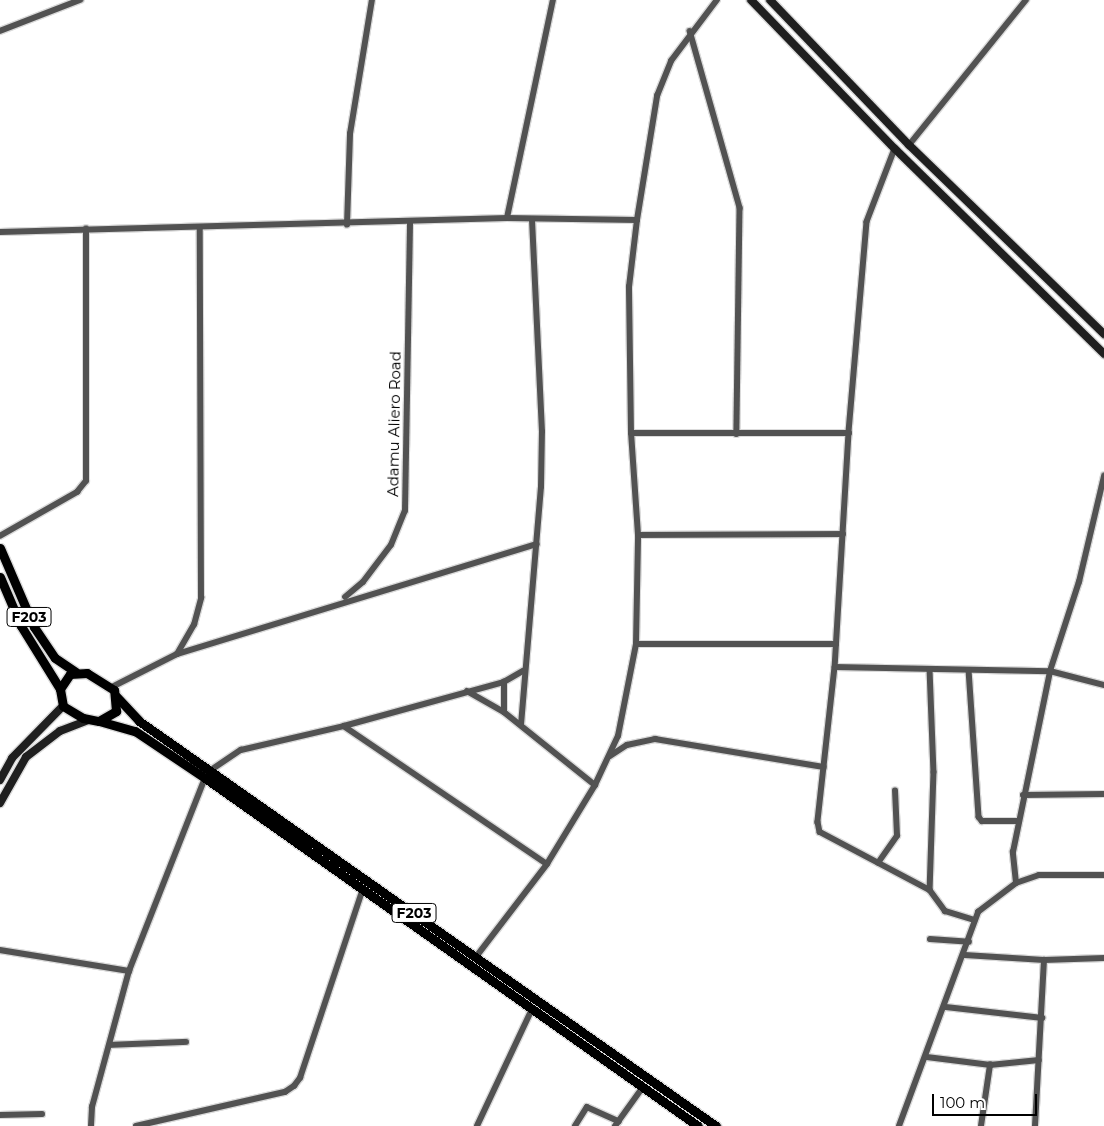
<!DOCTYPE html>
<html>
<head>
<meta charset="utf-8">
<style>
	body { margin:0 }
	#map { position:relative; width:1104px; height:1126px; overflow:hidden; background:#fff; font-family:Montserrat,sans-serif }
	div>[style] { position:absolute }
	.roads { filter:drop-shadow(1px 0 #dbdbdb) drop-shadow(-1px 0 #dbdbdb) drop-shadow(0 1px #dbdbdb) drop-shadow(0 -1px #dbdbdb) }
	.minor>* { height:5.5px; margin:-2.75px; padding:0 2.75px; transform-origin:2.75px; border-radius:2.75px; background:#525252 }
	.secondary>* { height:8px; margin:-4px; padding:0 4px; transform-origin:4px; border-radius:4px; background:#1f1f1f }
	.primary>* { height:9px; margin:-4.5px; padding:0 4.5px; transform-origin:4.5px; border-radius:4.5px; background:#000 }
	span { translate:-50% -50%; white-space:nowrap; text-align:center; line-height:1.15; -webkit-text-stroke:4px #fff; paint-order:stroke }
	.shield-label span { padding:1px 4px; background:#fff; border:1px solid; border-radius:4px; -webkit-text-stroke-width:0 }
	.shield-label { font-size:14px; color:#000; font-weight:700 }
	.street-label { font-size:15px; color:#000 }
	.scale { position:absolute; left:932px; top:1094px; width:105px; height:22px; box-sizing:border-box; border:2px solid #000; border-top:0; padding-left:6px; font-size:15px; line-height:18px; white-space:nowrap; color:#000; -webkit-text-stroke:4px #fff; paint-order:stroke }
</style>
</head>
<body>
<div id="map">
	<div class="roads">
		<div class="minor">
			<i style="left:0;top:31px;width:86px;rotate:-21.2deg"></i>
			<i style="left:690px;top:31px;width:184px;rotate:74.2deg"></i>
			<i style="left:740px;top:208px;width:226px;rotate:90.8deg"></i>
			<i style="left:909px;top:145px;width:186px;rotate:-51.1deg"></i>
			<i style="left:895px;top:149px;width:78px;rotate:111deg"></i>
			<i style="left:867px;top:222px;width:212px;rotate:94.9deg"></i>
			<i style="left:849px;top:433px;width:234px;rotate:93.4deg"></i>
			<i style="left:835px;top:667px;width:156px;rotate:96.3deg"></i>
			<i style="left:818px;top:822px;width:10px;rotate:79deg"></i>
			<i style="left:820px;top:832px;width:124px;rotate:27.8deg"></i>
			<i style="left:507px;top:218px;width:223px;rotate:-78.1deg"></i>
			<i style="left:347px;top:225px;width:91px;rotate:-88.1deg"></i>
			<i style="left:350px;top:134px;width:136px;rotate:-80.7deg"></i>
			<i style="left:0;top:232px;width:507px;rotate:-1.58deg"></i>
			<i style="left:507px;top:218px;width:130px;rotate:0.9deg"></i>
			<i style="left:631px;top:433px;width:218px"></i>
			<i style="left:638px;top:535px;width:205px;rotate:-0.3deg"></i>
			<i style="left:0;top:536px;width:89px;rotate:-29.7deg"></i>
			<i style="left:77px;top:492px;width:14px;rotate:-51deg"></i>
			<i style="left:86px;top:481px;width:252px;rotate:-90deg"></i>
			<i style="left:345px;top:597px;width:23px;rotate:-40deg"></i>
			<i style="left:363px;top:582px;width:46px;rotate:-52.9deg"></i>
			<i style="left:391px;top:545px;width:37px;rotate:-68deg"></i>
			<i style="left:405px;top:511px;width:289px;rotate:-89deg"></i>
			<i style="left:636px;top:644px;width:200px"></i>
			<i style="left:177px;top:654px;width:34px;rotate:-60deg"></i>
			<i style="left:194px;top:625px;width:28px;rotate:-75deg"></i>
			<i style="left:201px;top:598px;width:369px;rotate:-90.2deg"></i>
			<i style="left:835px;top:667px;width:215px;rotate:1.1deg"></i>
			<i style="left:1050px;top:671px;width:56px;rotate:14.5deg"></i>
			<i style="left:930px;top:669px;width:103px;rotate:87.8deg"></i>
			<i style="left:934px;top:772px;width:118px;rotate:91.9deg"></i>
			<i style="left:930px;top:890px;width:26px;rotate:54deg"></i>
			<i style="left:945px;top:911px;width:31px;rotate:17deg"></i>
			<i style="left:969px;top:670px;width:147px;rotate:86.1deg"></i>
			<i style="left:979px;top:817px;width:5px;rotate:53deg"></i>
			<i style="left:982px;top:821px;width:37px"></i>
			<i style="left:112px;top:687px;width:73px;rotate:-26.9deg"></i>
			<i style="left:177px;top:654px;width:376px;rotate:-17deg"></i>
			<i style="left:467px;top:691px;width:43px;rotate:29.6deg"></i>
			<i style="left:504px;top:712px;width:117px;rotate:38.7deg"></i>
			<i style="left:504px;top:712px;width:30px;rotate:-90deg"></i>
			<i style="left:521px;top:725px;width:239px;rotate:-85.2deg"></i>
			<i style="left:541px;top:487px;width:55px;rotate:-89deg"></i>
			<i style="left:542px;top:432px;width:212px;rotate:-92.7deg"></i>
			<i style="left:344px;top:726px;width:245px;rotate:34.2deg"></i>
			<i style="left:610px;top:756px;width:20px;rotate:-33deg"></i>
			<i style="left:627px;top:745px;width:29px;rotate:-12deg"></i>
			<i style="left:655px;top:739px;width:171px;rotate:9.4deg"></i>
			<i style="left:211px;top:770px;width:36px;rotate:-34deg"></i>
			<i style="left:241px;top:750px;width:106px;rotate:-13.1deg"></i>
			<i style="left:344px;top:726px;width:166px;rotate:-15.4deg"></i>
			<i style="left:504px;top:682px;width:22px;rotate:-30deg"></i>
			<i style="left:1023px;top:795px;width:81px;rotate:-0.7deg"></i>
			<i style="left:878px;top:863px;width:33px;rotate:-55deg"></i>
			<i style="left:897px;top:836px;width:45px;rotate:-92.5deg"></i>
			<i style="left:1016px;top:883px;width:31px;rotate:-96deg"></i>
			<i style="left:1013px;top:852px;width:185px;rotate:-78.4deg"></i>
			<i style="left:1050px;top:671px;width:94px;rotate:-72deg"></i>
			<i style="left:1079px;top:582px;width:109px;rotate:-76.7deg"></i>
			<i style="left:930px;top:939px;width:39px;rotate:4deg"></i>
			<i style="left:0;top:950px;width:131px;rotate:9.2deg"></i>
			<i style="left:965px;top:955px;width:79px;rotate:3.6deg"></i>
			<i style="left:1044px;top:960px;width:60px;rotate:-1.9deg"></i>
			<i style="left:476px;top:957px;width:117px;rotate:-52.6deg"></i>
			<i style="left:547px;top:864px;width:92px;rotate:-58.7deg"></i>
			<i style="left:595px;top:785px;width:54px;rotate:-64.9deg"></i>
			<i style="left:618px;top:736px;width:94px;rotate:-78.9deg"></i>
			<i style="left:636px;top:644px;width:109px;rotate:-88.9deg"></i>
			<i style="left:638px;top:535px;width:102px;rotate:-93.9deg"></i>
			<i style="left:631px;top:433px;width:146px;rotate:-90.8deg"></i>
			<i style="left:629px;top:287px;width:67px;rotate:-83.2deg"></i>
			<i style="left:637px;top:220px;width:126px;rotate:-80.8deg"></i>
			<i style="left:657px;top:96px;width:38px;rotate:-68deg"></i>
			<i style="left:671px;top:61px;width:76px;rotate:-53deg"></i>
			<i style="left:946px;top:1007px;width:97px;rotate:6.5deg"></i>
			<i style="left:110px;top:1045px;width:76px;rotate:-2.3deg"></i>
			<i style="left:927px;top:1057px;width:64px;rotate:7.2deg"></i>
			<i style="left:990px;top:1065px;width:49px;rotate:-5.8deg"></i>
			<i style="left:0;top:1115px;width:42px;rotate:-1.4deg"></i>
			<i style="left:91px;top:1126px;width:19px;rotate:-87deg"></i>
			<i style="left:92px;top:1107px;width:141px;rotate:-74.8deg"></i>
			<i style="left:129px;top:971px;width:207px;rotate:-68.5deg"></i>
			<i style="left:136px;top:1126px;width:153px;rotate:-12.9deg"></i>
			<i style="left:285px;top:1092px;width:11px;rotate:-34deg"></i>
			<i style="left:294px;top:1086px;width:10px;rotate:-53deg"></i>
			<i style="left:300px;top:1078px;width:199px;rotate:-71.6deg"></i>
			<i style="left:477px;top:1126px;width:129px;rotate:-64.8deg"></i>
			<i style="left:575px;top:1126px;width:22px;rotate:-58deg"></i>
			<i style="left:587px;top:1107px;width:35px;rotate:24deg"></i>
			<i style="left:615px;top:1126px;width:48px;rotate:-54.3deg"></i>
			<i style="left:899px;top:1126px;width:228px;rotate:-69.7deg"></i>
			<i style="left:978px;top:912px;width:48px;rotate:-37.3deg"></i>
			<i style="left:1016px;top:883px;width:24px;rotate:-19deg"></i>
			<i style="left:1039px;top:875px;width:65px"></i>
			<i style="left:981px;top:1126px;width:62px;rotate:-81.6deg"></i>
			<i style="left:1035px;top:1126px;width:166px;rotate:-86.9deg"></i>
		</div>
		<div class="secondary">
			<i style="left:751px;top:0;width:207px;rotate:46deg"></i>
			<i style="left:895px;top:149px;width:293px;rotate:44.4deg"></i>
			<i style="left:770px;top:0;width:201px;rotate:46.2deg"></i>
			<i style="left:909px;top:145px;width:272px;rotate:44.1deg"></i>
			<i style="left:0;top:780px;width:25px;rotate:-61deg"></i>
			<i style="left:12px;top:758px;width:73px;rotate:-45.6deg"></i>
			<i style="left:0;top:803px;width:53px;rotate:-60.5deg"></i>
			<i style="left:26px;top:757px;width:43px;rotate:-37.4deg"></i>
			<i style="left:60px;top:731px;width:31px;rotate:-21deg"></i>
		</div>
		<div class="primary">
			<i style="left:0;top:548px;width:86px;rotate:66.7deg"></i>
			<i style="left:34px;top:627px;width:37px;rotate:56deg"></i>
			<i style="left:55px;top:658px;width:25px;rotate:34deg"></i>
			<i style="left:0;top:577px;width:53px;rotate:66.8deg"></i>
			<i style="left:21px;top:626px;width:74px;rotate:58.2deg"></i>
			<i style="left:60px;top:689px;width:17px;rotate:80deg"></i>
			<i style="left:63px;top:706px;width:23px;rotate:31deg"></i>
			<i style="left:83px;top:718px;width:16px;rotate:11deg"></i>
			<i style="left:99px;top:721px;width:20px;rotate:-30deg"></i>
			<i style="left:116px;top:711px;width:21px;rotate:-95deg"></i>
			<i style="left:114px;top:690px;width:32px;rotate:-148deg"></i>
			<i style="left:87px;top:673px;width:17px;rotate:177deg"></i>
			<i style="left:70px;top:674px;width:18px;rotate:124deg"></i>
			<i style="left:116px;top:696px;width:34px;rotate:47deg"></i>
			<i style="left:139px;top:721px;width:705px;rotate:35.07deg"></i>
			<i style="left:99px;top:721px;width:37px;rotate:16deg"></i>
			<i style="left:135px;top:731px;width:84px;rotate:33.9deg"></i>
			<i style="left:205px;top:778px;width:603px;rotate:35.22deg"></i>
		</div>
	</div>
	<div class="shield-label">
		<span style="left:29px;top:617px">F203</span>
		<span style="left:414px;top:913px">F203</span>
	</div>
	<div class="street-label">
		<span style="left:394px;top:424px;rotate:-89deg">Adamu Aliero Road</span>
	</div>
	<div class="scale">100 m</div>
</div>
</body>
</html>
